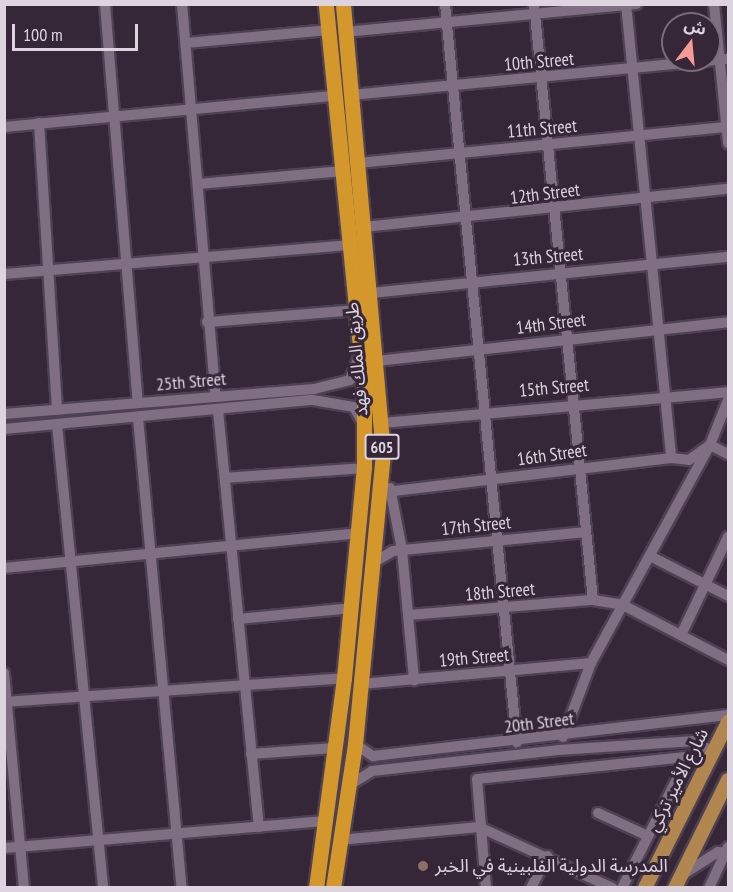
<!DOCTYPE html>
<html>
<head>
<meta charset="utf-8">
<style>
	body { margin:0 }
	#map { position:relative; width:733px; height:892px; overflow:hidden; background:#352638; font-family:"PT Sans Narrow","Noto Sans Arabic",sans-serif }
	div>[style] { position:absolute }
	.roads { filter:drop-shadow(2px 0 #4e4151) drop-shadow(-2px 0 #4e4151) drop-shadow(0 2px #4e4151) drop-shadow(0 -2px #4e4151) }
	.minor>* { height:10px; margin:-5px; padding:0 5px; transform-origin:5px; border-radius:5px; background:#806e83 }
	.major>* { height:14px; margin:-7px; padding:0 7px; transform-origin:7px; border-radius:7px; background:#b2874f }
	.highway>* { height:15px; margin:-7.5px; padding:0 7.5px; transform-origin:7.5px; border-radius:7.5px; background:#d3972c }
	.dots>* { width:16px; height:16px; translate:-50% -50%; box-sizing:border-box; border:3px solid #352638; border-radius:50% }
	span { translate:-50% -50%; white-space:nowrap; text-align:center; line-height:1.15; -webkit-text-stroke:6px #352638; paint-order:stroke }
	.shield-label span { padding:2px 4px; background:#352638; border:2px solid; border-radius:4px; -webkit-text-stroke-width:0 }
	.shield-label { font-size:16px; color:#ded4e0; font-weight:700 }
	.street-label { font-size:18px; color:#ded4e0 }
	.poi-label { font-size:18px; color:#ded4e0 }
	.left { translate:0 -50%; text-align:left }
	.frame { position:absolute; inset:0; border:6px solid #ded4e0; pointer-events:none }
	.north { position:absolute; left:661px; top:12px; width:60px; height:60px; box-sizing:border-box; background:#352638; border:2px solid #796c7b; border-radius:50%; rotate:16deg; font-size:16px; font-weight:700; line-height:24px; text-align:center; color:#ded4e0 }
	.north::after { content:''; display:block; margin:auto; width:21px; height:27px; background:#f59c96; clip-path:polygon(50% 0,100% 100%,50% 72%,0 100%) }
	.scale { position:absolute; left:12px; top:24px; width:126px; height:27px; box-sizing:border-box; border:3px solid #ded4e0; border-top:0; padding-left:8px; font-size:18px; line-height:21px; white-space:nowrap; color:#ded4e0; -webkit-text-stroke:4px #352638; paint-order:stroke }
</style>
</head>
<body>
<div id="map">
	<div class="roads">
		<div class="minor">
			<i style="left:105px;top:4px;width:400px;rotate:85.3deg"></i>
			<i style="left:182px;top:4px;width:394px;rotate:85.1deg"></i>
			<i style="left:445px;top:4px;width:742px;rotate:84.44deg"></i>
			<i style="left:534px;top:4px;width:599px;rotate:84.35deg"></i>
			<i style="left:593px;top:600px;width:30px;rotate:9deg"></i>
			<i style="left:623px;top:605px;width:119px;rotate:27.6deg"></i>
			<i style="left:626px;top:4px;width:456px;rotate:84.3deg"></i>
			<i style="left:714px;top:4px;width:140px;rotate:84.2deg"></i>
			<i style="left:345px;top:32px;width:293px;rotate:-5.5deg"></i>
			<i style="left:186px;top:43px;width:144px;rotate:-5.2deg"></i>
			<i style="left:351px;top:95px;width:379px;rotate:-5.5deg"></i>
			<i style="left:39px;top:123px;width:287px;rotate:86.4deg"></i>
			<i style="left:4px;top:127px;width:332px;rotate:-5.4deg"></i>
			<i style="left:358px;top:163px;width:372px;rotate:-5.6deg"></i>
			<i style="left:198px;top:184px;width:146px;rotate:-5.1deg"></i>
			<i style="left:364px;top:227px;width:366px;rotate:-6deg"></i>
			<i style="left:4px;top:274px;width:346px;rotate:-4.8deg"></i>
			<i style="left:371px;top:293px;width:359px;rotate:-5.8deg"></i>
			<i style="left:207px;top:322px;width:149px;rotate:-4.6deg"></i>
			<i style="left:377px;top:361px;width:353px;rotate:-6.3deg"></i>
			<i style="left:218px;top:410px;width:419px;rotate:84.4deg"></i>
			<i style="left:4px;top:414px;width:311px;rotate:-4.6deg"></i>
			<i style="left:314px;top:389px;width:37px;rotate:-14deg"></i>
			<i style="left:350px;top:380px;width:22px;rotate:-69deg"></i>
			<i style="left:138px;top:418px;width:472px;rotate:84.7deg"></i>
			<i style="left:382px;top:423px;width:347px;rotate:-5.1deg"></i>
			<i style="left:57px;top:425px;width:465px;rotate:84.3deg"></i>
			<i style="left:4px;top:429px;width:310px;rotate:-5.4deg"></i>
			<i style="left:313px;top:400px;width:42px;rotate:9.7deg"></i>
			<i style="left:354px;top:407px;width:17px;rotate:62deg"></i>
			<i style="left:225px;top:478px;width:139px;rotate:-4.1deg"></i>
			<i style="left:390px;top:488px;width:63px;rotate:79deg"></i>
			<i style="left:402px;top:550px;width:131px;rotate:84.7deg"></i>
			<i style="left:394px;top:491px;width:279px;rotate:-6.8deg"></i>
			<i style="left:671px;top:458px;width:18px;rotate:6deg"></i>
			<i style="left:689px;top:460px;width:26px;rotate:-36deg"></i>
			<i style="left:710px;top:445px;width:20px;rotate:27deg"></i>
			<i style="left:650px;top:556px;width:88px;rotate:27.1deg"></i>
			<i style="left:373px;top:563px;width:23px;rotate:-31deg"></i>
			<i style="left:393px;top:551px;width:194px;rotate:-5.6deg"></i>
			<i style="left:4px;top:568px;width:358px;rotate:-5.6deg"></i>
			<i style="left:409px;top:615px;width:185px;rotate:-4.7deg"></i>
			<i style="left:238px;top:619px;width:115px;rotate:-5.5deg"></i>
			<i style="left:681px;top:635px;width:109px;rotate:-64.4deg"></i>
			<i style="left:4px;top:673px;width:216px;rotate:84.7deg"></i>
			<i style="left:361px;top:684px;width:231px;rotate:-5.2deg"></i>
			<i style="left:4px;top:702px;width:341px;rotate:-4deg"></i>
			<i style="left:563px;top:737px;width:79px;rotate:-69.3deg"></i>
			<i style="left:591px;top:663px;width:248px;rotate:-61.4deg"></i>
			<i style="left:710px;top:445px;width:48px;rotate:-68.2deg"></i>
			<i style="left:355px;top:744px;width:22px;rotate:34deg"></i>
			<i style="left:373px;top:756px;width:357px;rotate:-6.6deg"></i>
			<i style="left:251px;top:754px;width:83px;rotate:-4.1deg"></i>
			<i style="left:348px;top:786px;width:28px;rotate:-32deg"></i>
			<i style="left:372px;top:771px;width:187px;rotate:-6.4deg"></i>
			<i style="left:558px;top:750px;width:137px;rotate:-3.8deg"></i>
			<i style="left:695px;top:741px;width:19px;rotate:32deg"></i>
			<i style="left:598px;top:813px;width:55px;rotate:24.7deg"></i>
			<i style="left:339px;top:840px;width:141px;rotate:-5.3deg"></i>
			<i style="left:479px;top:827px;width:147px;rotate:24.5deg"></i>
			<i style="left:4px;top:848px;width:323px;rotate:-4.8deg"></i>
			<i style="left:682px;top:875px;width:43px;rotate:-32.6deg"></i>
			<i style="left:718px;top:852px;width:10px;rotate:6deg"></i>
			<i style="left:486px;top:888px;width:109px;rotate:-94.7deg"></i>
			<i style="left:477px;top:779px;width:212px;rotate:-6deg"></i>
			<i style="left:688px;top:757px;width:147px;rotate:116.7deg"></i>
			<i style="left:531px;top:888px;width:36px;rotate:-63deg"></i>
			<i style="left:709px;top:888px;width:45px;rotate:-65.1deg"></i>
		</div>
		<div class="major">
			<i style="left:645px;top:888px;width:186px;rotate:-63.4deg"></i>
			<i style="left:675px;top:888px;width:120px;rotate:-63.9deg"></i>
		</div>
		<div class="highway">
			<i style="left:316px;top:888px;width:212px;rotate:-82.4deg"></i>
			<i style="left:344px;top:678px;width:211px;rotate:-84.6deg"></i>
			<i style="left:364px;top:468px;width:81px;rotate:-90deg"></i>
			<i style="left:364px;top:387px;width:385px;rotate:-95.7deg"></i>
			<i style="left:333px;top:888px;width:146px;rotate:-81.3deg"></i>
			<i style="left:355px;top:744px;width:292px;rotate:-84.5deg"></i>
			<i style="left:383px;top:453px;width:451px;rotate:-95.1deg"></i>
		</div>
	</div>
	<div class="dots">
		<i style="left:423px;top:866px;background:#8d6e63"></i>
	</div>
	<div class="shield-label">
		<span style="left:382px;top:447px">605</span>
	</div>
	<div class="street-label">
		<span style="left:539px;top:62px;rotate:-5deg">10th Street</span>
		<span style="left:542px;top:129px;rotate:-5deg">11th Street</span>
		<span style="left:545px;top:194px;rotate:-7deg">12th Street</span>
		<span style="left:548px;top:257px;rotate:-5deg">13th Street</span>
		<span style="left:551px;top:324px;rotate:-7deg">14th Street</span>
		<span style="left:357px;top:359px;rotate:-95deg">طريق الملك فهد</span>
		<span style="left:191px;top:382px;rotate:-5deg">25th Street</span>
		<span style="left:554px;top:388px;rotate:-5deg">15th Street</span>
		<span style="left:552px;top:455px;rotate:-8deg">16th Street</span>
		<span style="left:476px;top:526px;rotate:-6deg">17th Street</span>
		<span style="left:500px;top:592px;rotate:-5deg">18th Street</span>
		<span style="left:474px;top:658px;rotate:-5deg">19th Street</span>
		<span style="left:539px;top:723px;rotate:-7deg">20th Street</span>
		<span style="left:678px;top:780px;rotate:-63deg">شارع الأمير تركي</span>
	</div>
	<div class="poi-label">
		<span class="left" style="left:435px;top:866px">المدرسة الدولية الفلبينية في الخبر</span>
	</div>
	<div class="frame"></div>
	<div class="north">ش</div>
	<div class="scale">100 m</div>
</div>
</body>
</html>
